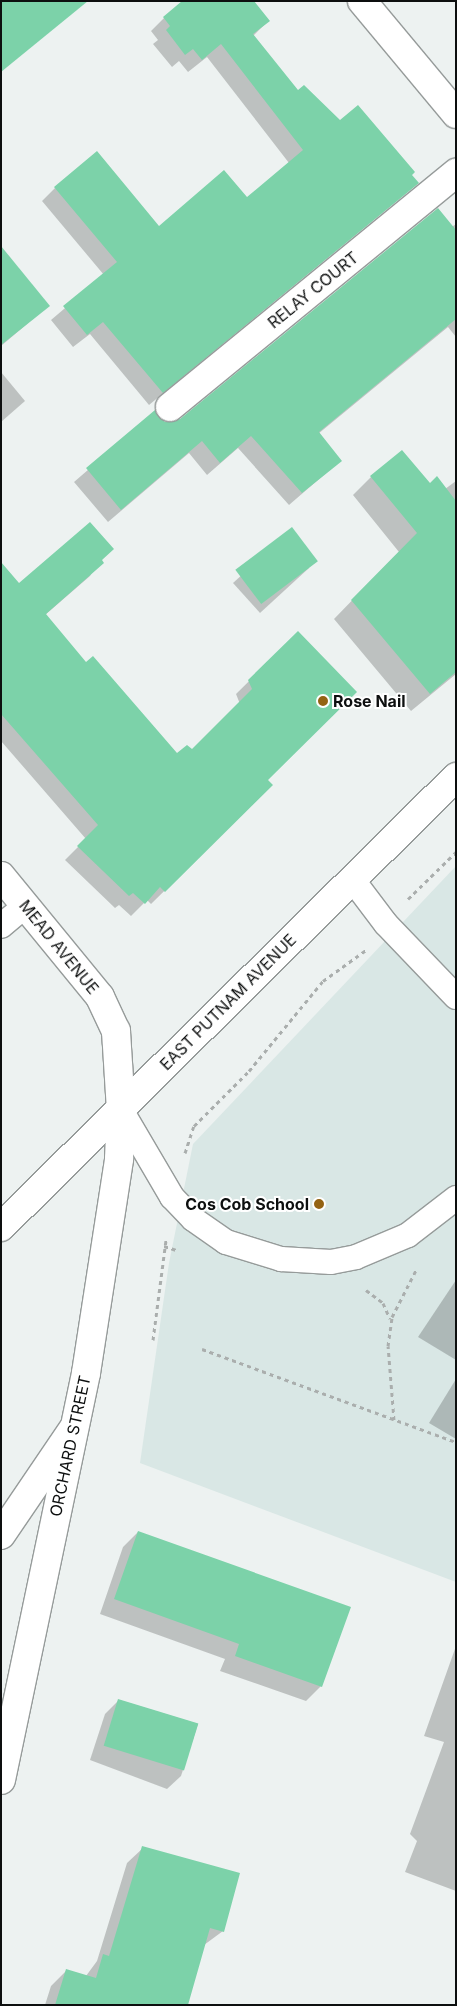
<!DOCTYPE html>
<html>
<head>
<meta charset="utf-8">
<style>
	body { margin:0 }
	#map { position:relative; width:457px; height:2006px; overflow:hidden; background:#edf2f1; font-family:Inter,sans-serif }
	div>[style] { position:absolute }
	.built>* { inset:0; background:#d9e7e5 }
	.shadow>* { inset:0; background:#0003 }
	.building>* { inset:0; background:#7cd2a9; transform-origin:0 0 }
	.path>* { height:3px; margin-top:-1.5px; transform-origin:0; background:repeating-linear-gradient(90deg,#aaaead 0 4px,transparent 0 8px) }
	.roads { filter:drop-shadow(1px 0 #969b9a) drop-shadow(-1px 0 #969b9a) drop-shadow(0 1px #969b9a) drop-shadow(0 -1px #969b9a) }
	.lane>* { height:24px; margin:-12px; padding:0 12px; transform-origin:12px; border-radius:12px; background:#fff }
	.street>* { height:28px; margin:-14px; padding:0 14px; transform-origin:14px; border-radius:14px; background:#fff }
	.secondary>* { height:28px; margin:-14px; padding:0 14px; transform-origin:14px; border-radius:14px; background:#fff }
	.primary>* { height:28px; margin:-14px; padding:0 14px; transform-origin:14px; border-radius:14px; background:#fff }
	.dots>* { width:14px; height:14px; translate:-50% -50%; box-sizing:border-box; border:2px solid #fff; border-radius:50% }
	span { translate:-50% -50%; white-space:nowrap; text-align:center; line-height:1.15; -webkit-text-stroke:4px #fff; paint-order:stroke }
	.street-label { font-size:16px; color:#0d0f0f }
	.poi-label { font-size:16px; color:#0d0f0f; font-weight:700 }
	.left { translate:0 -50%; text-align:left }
	.right { translate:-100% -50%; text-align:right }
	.frame { position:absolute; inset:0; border:2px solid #0d0f0f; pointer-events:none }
</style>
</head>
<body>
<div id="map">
	<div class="built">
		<i style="clip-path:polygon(456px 866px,456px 1582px,140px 1463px,169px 1263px,193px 1144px)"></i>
	</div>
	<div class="shadow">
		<i style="clip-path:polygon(164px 18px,268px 21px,253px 36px,298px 92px,417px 183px,149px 405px,90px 334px,73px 347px,51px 320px,104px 275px,42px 201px,55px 188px,159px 228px,246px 199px,289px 163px,207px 57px,188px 72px,179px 61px,172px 67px,153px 44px,158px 40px,151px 31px)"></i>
		<i style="clip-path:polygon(456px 224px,456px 337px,448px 327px,318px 434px,340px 461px,289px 505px,238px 448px,207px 475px,189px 453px,108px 522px,74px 482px,155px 412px,164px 423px,180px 420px)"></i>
		<i style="clip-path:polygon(1px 284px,48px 306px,1px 346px)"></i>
		<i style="clip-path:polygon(1px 372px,25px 401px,1px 422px)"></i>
		<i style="clip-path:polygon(371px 477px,445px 489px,456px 481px,456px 674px,411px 711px,334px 619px,399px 552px,353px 495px)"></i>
		<i style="clip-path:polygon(292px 529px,309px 568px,260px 613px,233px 583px)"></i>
		<i style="clip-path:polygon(100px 560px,90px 576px,45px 615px,86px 664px,177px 754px,192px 751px,240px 704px,236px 694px,298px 633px,266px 780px,272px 785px,151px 904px,147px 900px,131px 916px,119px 905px,115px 908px,65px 860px,86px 839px,1px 741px,1px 564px,19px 585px)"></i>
		<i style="clip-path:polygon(456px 1280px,456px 1360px,418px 1337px)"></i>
		<i style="clip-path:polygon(456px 1379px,456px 1439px,429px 1423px)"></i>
		<i style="clip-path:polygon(138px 1532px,321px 1686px,306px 1701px,220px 1671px,225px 1659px,100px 1614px,123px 1547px)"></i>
		<i style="clip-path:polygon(456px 1646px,456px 1891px,405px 1872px,417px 1841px,410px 1834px,444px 1742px,424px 1736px)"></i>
		<i style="clip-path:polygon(119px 1700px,198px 1724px,181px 1776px,167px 1789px,90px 1760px,105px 1714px)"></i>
		<i style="clip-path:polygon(143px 1848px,223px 1931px,204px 1945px,186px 2005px,45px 2005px,51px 1986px,66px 1971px,86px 1976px,97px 1961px,127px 1863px)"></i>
	</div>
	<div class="building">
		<i style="clip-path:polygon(1px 1px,88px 1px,1px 72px)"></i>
		<i style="clip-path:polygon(182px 1px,254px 1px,270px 21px,253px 34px,298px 90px,304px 85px,340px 120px,358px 105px,415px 172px,412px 175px,419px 183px,163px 393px,103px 322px,87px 335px,63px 306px,117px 262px,54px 187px,97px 151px,159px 226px,224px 170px,247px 197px,303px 150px,221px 44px,202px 60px,193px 49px,185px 55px,166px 30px,170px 26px,163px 17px)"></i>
		<i style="clip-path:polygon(438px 208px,456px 230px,456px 319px,319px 432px,342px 461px,302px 493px,251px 436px,220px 463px,202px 441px,121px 510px,86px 468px,155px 410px,165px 422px,180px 419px)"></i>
		<i style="clip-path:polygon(1px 246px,50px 306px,1px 345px)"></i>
		<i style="clip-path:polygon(402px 450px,430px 483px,437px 476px,456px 501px,456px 672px,430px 694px,351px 600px,417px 533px,370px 476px)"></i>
		<i style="clip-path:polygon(90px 522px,114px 549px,102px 560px,104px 563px,46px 614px,86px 662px,93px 656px,177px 753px,187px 745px,192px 749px,252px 689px,248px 680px,298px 631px,357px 692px,268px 780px,273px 785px,165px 892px,160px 887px,145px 904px,133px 893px,129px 896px,77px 846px,98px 825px,1px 714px,1px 562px,19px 583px)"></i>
		<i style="left:292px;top:527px;width:43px;height:71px;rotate:53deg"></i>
		<i style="clip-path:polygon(138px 1531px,351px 1607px,322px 1687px,235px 1656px,239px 1644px,114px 1599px)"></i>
		<i style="left:118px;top:1699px;width:84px;height:49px;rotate:17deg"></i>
		<i style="clip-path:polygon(142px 1846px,240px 1873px,224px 1932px,210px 1928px,188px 2005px,55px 2005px,66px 1969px,96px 1978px,103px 1954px,109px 1956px)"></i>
	</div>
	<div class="path">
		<i style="left:408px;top:899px;width:67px;rotate:-44.4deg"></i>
		<i style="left:185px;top:1153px;width:28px;rotate:-72deg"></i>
		<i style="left:194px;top:1126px;width:78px;rotate:-45deg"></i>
		<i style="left:249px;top:1071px;width:117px;rotate:-50.6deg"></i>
		<i style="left:323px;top:981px;width:53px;rotate:-35.8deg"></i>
		<i style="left:164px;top:1246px;width:13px;rotate:18deg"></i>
		<i style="left:366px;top:1290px;width:21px;rotate:37deg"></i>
		<i style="left:383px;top:1303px;width:17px;rotate:66deg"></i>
		<i style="left:153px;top:1340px;width:101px;rotate:-82.6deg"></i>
		<i style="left:202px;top:1349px;width:270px;rotate:20.1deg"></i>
		<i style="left:394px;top:1420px;width:74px;rotate:-94.6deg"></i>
		<i style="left:388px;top:1346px;width:29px;rotate:-82deg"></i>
		<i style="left:392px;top:1317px;width:53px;rotate:-62.9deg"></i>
	</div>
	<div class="roads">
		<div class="lane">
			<i style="left:352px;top:879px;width:56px;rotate:52.9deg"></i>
			<i style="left:386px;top:924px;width:101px;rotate:46.2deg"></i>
			<i style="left:1px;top:926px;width:31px;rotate:-40deg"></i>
			<i style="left:121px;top:1110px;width:101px;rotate:59.6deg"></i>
			<i style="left:172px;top:1197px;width:30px;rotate:46deg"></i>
			<i style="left:193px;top:1219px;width:40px;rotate:34.9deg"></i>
			<i style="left:226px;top:1242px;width:58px;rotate:17.2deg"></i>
			<i style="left:281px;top:1259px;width:50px;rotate:3.4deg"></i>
			<i style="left:331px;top:1262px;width:25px;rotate:-11deg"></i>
			<i style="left:356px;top:1257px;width:56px;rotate:-22.9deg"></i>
			<i style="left:408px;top:1235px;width:61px;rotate:-37.6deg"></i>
		</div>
		<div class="street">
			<i style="left:362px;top:1px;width:147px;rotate:50.2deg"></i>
			<i style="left:170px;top:407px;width:370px;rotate:-39.3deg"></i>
			<i style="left:1px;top:876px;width:156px;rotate:50.7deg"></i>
			<i style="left:100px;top:997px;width:38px;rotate:65deg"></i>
			<i style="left:116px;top:1031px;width:79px;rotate:86.4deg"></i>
			<i style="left:1px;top:1535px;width:128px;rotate:-55.8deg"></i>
		</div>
		<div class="secondary">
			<i style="left:1px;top:1780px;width:416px;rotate:-78.2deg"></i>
			<i style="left:86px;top:1373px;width:217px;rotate:-81.2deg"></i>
			<i style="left:119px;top:1159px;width:49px;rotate:-87.7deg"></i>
		</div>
		<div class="primary">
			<i style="left:1px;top:1227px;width:640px;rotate:-44.68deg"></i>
		</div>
	</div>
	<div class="dots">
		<i style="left:323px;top:701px;background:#946313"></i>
		<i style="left:319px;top:1204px;background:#946313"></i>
	</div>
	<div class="street-label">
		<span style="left:313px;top:290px;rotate:-39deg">RELAY COURT</span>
		<span style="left:59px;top:947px;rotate:51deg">MEAD AVENUE</span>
		<span style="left:228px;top:1002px;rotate:-45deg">EAST PUTNAM AVENUE</span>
		<span style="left:70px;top:1446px;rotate:-78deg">ORCHARD STREET</span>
	</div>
	<div class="poi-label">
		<span class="left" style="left:333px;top:701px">Rose Nail</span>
		<span class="right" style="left:309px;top:1204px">Cos Cob School</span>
	</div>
	<div class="frame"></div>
</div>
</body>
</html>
